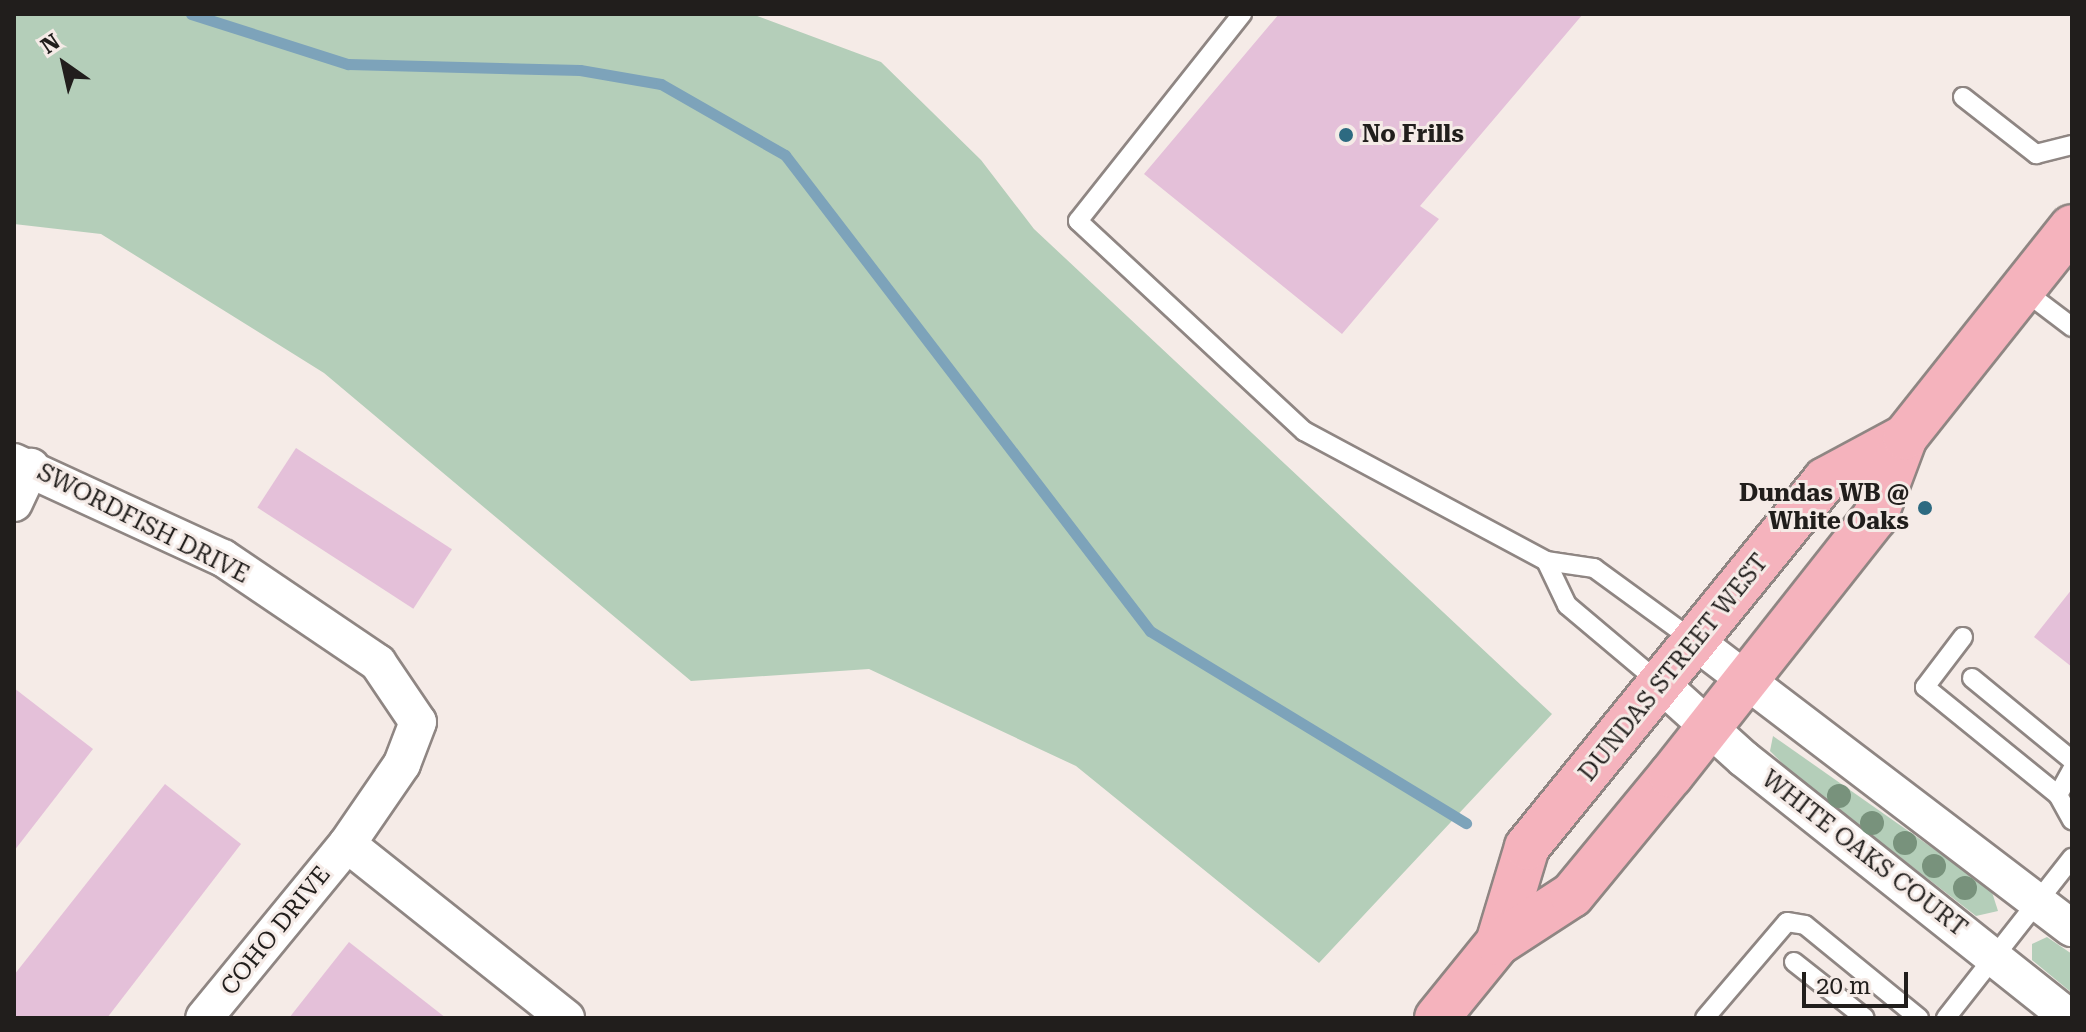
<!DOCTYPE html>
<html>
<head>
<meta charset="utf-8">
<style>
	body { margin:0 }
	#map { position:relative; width:2086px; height:1032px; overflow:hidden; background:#f5ebe7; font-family:"Roboto Serif",serif }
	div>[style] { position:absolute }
	.green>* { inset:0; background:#b4ceb9 }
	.stream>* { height:11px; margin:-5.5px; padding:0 5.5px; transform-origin:5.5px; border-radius:5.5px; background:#7da3ba }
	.building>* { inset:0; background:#e4c0d9; transform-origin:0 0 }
	.roads { filter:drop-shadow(2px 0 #8f8683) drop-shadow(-2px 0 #8f8683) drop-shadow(0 2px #8f8683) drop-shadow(0 -2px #8f8683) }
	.service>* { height:18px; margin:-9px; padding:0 9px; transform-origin:9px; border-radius:9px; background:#fff }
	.minor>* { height:36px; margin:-18px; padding:0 18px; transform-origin:18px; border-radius:18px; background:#fff }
	.primary>* { height:44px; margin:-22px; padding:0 22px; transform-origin:22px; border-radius:22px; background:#f5b3bd }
	.trees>* { width:24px; height:24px; margin:-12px; border-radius:50%; background:#78927c }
	.dots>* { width:22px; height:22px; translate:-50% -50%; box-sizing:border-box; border:4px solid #f5ebe7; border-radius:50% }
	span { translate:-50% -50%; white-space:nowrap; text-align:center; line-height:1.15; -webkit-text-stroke:6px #f5ebe7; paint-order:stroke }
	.poi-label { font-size:24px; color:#211e1c; font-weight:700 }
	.left { translate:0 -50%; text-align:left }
	.right { translate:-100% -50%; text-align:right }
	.street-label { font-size:24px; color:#211e1c }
	.frame { position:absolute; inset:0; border:16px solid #211e1c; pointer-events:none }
	.north { position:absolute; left:24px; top:24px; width:80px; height:80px; -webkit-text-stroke:6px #f5ebe7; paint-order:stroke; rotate:326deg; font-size:22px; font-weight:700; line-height:32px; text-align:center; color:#211e1c }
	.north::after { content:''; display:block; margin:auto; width:28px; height:36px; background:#211e1c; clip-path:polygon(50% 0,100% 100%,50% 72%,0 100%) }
	.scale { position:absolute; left:1802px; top:972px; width:106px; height:36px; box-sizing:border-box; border:4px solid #211e1c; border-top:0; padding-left:10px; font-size:24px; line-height:28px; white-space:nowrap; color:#211e1c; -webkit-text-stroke:6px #f5ebe7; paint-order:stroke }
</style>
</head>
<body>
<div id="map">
	<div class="green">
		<i style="clip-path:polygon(14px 14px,752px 14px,881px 62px,981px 160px,1034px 229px,1552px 714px,1319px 963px,1076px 766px,869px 669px,691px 681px,324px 373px,101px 234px,14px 224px)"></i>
		<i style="clip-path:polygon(1773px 736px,1991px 889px,1998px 911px,1976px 916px,1795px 776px,1770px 751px)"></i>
		<i style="clip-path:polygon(2047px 937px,2072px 954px,2072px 993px,2032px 960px,2032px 944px)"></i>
	</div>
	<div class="stream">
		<i style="left:191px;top:14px;width:165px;rotate:17.7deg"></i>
		<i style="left:348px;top:64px;width:232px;rotate:1.5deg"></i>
		<i style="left:580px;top:70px;width:82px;rotate:9.8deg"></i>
		<i style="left:661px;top:84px;width:143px;rotate:29.8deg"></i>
		<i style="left:785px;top:155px;width:600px;rotate:52.52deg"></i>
		<i style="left:1150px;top:631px;width:370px;rotate:31.3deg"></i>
	</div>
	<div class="building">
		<i style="clip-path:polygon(1279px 14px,1583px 14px,1420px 206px,1439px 219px,1342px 334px,1144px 174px)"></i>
		<i style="left:296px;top:448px;width:186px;height:71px;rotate:33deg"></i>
		<i style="clip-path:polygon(2072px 589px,2072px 667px,2034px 637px)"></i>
		<i style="clip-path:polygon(14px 688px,93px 749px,14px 851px)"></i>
		<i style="clip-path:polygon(165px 784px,241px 844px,107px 1018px,14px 1018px,14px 975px)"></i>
		<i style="clip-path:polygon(349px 942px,446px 1018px,289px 1018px)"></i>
	</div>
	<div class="roads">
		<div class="service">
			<i style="left:1242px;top:14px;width:264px;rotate:128.4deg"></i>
			<i style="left:1078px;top:221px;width:309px;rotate:42.9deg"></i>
			<i style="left:1304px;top:431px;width:275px;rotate:28.2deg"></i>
			<i style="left:1546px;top:561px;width:49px;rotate:8.3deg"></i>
			<i style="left:1594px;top:568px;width:124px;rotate:36.1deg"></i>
			<i style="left:1963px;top:97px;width:93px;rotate:38deg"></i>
			<i style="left:2036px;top:154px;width:37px;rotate:-14deg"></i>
			<i style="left:2022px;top:289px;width:63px;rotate:37.2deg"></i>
			<i style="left:1546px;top:561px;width:49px;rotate:64.5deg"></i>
			<i style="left:1567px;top:605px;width:124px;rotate:40.1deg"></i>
			<i style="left:1963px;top:637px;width:63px;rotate:127.2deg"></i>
			<i style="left:1925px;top:687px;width:171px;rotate:39.1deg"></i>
			<i style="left:2058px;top:795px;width:29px;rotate:61deg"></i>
			<i style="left:1972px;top:678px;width:129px;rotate:39.4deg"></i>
			<i style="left:2058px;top:795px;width:29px;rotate:-61deg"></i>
			<i style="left:1794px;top:962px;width:90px;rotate:38.3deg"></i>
			<i style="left:1705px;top:1018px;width:126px;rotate:-49.5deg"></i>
			<i style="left:1787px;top:922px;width:18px;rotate:9deg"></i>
			<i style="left:1805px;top:925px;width:147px;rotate:39.2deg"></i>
			<i style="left:1946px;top:1018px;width:204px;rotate:-51.8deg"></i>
		</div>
		<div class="minor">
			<i style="left:14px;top:462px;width:230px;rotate:24.7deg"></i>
			<i style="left:223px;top:558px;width:187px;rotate:34.1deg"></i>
			<i style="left:378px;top:663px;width:71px;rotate:55.9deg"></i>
			<i style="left:418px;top:722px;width:45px;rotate:110.9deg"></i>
			<i style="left:402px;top:764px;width:97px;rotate:124.5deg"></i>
			<i style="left:347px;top:844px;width:225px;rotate:129.4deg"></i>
			<i style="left:14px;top:503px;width:40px;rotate:-65deg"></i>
			<i style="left:1696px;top:642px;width:472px;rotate:37.3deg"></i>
			<i style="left:1662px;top:685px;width:110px;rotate:42.1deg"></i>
			<i style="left:1744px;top:759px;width:416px;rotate:38.5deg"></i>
			<i style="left:347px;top:844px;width:280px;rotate:38.5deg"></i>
		</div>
		<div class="primary">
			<i style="left:1498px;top:943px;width:100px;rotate:-73.2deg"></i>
			<i style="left:1527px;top:847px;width:473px;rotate:-50.9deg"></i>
			<i style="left:1825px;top:480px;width:91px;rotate:-28.3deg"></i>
			<i style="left:1437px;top:1018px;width:97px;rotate:-50.9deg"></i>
			<i style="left:1498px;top:943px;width:88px;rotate:-33deg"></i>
			<i style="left:1572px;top:895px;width:156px;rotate:-50.5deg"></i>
			<i style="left:1671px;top:775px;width:329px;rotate:-51.7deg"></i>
			<i style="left:1875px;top:517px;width:85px;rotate:-69.4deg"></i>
			<i style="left:1905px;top:437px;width:268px;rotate:-51.5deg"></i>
		</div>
	</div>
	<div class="trees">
		<i style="left:1839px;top:796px"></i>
		<i style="left:1872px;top:823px"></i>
		<i style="left:1905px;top:843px"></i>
		<i style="left:1934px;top:866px"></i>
		<i style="left:1965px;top:888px"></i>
	</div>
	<div class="dots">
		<i style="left:1346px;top:135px;background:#2d6a81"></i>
		<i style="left:1925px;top:508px;background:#2d6a81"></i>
	</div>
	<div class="poi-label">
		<span class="left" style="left:1362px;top:135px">No Frills</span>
		<span class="right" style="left:1909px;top:508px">Dundas WB @<br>White Oaks</span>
	</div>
	<div class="street-label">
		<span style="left:143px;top:524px;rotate:27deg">SWORDFISH DRIVE</span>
		<span style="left:1674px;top:668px;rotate:-51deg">DUNDAS STREET WEST</span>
		<span style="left:1864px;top:854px;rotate:38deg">WHITE OAKS COURT</span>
		<span style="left:276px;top:931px;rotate:-51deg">COHO DRIVE</span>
	</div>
	<div class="frame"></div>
	<div class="north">N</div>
	<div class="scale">20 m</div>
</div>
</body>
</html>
